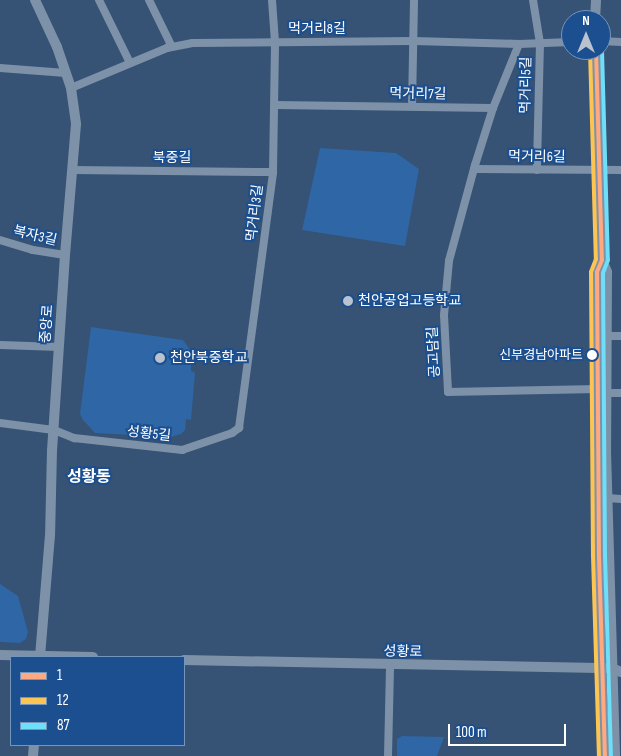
<!DOCTYPE html>
<html>
<head>
<meta charset="utf-8">
<style>
	body { margin:0 }
	#map { position:relative; width:621px; height:756px; overflow:hidden; background:#365274; font-family:"Sofia Sans Condensed","Noto Sans KR",sans-serif }
	div>[style] { position:absolute }
	.green>* { inset:0; background:#2f66a5 }
	.minor>* { height:8px; margin:-4px; padding:0 4px; transform-origin:4px; border-radius:4px; background:#7d92a8 }
	.tertiary>* { height:10px; margin:-5px; padding:0 5px; transform-origin:5px; border-radius:5px; background:#7d92a8 }
	.bus-1>* { height:4px; margin:-2px; padding:0 2px; transform-origin:2px; border-radius:2px; background:#ffa980 }
	.bus-2>* { height:4px; margin:-2px; padding:0 2px; transform-origin:2px; border-radius:2px; background:#fcc553 }
	.bus-3>* { height:4px; margin:-2px; padding:0 2px; transform-origin:2px; border-radius:2px; background:#6ddff8 }
	.dots>* { width:14px; height:14px; translate:-50% -50%; box-sizing:border-box; border:2px solid #1b4f8f; border-radius:50% }
	span { translate:-50% -50%; white-space:nowrap; text-align:center; line-height:1.15; -webkit-text-stroke:4px #1b4f8f; paint-order:stroke }
	.bus-label { font-size:13px; color:#fff }
	.right { translate:-100% -50%; text-align:right }
	.street-label { font-size:14px; color:#fff }
	.poi-label { font-size:14px; color:#fff }
	.left { translate:0 -50%; text-align:left }
	.quarter-label { font-size:16px; color:#fff; font-weight:700 }
	.legend { position:absolute; left:10px; top:656px; width:175px; height:90px; box-sizing:border-box; background:#1b4f8f; border:1px solid #7695bc; margin:0; padding:6px 9px; list-style:none; font-size:15px; color:#fff }
	.legend li { display:flex; align-items:center; gap:10px; height:25px }
	.legend b { width:25px; border:1px solid #7695bc }
	.north { position:absolute; left:561px; top:10px; width:50px; height:50px; box-sizing:border-box; background:#1b4f8f; border:1px solid #7695bc; border-radius:50%; rotate:0deg; font-size:14px; font-weight:700; line-height:20px; text-align:center; color:#fff }
	.north::after { content:''; display:block; margin:auto; width:18px; height:22px; background:#b9c2ce; clip-path:polygon(50% 0,100% 100%,50% 72%,0 100%) }
	.scale { position:absolute; left:448px; top:724px; width:118px; height:22px; box-sizing:border-box; border:2px solid #fff; border-top:0; padding-left:6px; font-size:15px; line-height:18px; white-space:nowrap; color:#fff; -webkit-text-stroke:4px #1b4f8f; paint-order:stroke }
</style>
</head>
<body>
<div id="map">
	<div class="green">
		<i style="clip-path:polygon(320px 148px,396px 153px,419px 169px,405px 246px,302px 230px)"></i>
		<i style="clip-path:polygon(91px 327px,183px 340px,191px 351px,191px 371px,195px 373px,191px 420px,186px 419px,185px 430px,181px 434px,171px 437px,95px 433px,83px 420px,80px 414px)"></i>
		<i style="clip-path:polygon(0 584px,18px 596px,28px 632px,26px 639px,20px 643px,0 642px)"></i>
		<i style="clip-path:polygon(402px 736px,444px 737px,437px 756px,397px 756px,397px 739px)"></i>
	</div>
	<div class="minor">
		<i style="left:99px;top:0;width:70px;rotate:63.8deg"></i>
		<i style="left:149px;top:0;width:52px;rotate:63.9deg"></i>
		<i style="left:533px;top:0;width:44px;rotate:80.8deg"></i>
		<i style="left:540px;top:43px;width:127px;rotate:91.4deg"></i>
		<i style="left:601px;top:41px;width:20px;rotate:3deg"></i>
		<i style="left:519px;top:44px;width:69px;rotate:112.1deg"></i>
		<i style="left:493px;top:108px;width:60px;rotate:107.5deg"></i>
		<i style="left:475px;top:165px;width:99px;rotate:105.2deg"></i>
		<i style="left:449px;top:261px;width:54px;rotate:95.3deg"></i>
		<i style="left:444px;top:315px;width:77px;rotate:87deg"></i>
		<i style="left:448px;top:392px;width:150px;rotate:-1.1deg"></i>
		<i style="left:0;top:68px;width:66px;rotate:4.3deg"></i>
		<i style="left:71px;top:88px;width:104px;rotate:-22.6deg"></i>
		<i style="left:167px;top:48px;width:26px;rotate:-11deg"></i>
		<i style="left:193px;top:43px;width:221px;rotate:-0.5deg"></i>
		<i style="left:414px;top:41px;width:105px;rotate:1.6deg"></i>
		<i style="left:519px;top:44px;width:52px;rotate:-2.2deg"></i>
		<i style="left:275px;top:105px;width:218px;rotate:0.8deg"></i>
		<i style="left:412px;top:106px;width:106px;rotate:-88.9deg"></i>
		<i style="left:474px;top:169px;width:147px;rotate:0.4deg"></i>
		<i style="left:72px;top:170px;width:201px;rotate:0.6deg"></i>
		<i style="left:0;top:240px;width:34px;rotate:17deg"></i>
		<i style="left:33px;top:250px;width:32px;rotate:9deg"></i>
		<i style="left:602px;top:336px;width:19px"></i>
		<i style="left:0;top:345px;width:59px;rotate:1.9deg"></i>
		<i style="left:606px;top:393px;width:15px"></i>
		<i style="left:0;top:423px;width:54px;rotate:7.4deg"></i>
		<i style="left:54px;top:430px;width:22px;rotate:22deg"></i>
		<i style="left:74px;top:438px;width:109px;rotate:6.3deg"></i>
		<i style="left:182px;top:450px;width:53px;rotate:-18.8deg"></i>
		<i style="left:232px;top:433px;width:9px;rotate:-36deg"></i>
		<i style="left:239px;top:428px;width:258px;rotate:-82.4deg"></i>
		<i style="left:273px;top:172px;width:130px;rotate:-89.1deg"></i>
		<i style="left:275px;top:42px;width:42px;rotate:-94.1deg"></i>
		<i style="left:607px;top:498px;width:14px;rotate:4deg"></i>
		<i style="left:388px;top:756px;width:91px;rotate:-88.7deg"></i>
	</div>
	<div class="tertiary">
		<i style="left:35px;top:0;width:52px;rotate:64.9deg"></i>
		<i style="left:57px;top:47px;width:43px;rotate:71.1deg"></i>
		<i style="left:71px;top:88px;width:36px;rotate:82deg"></i>
		<i style="left:76px;top:124px;width:131px;rotate:94.8deg"></i>
		<i style="left:65px;top:255px;width:195px;rotate:93.8deg"></i>
		<i style="left:52px;top:450px;width:85px;rotate:91.3deg"></i>
		<i style="left:50px;top:535px;width:122px;rotate:94.7deg"></i>
		<i style="left:595px;top:20px;width:20px;rotate:-87deg"></i>
		<i style="left:596px;top:50px;width:210px;rotate:88.4deg"></i>
		<i style="left:602px;top:260px;width:13px;rotate:113deg"></i>
		<i style="left:597px;top:272px;width:284px;rotate:89.6deg"></i>
		<i style="left:599px;top:556px;width:113px;rotate:89deg"></i>
		<i style="left:601px;top:669px;width:87px;rotate:87.4deg"></i>
		<i style="left:602px;top:260px;width:13px;rotate:67deg"></i>
		<i style="left:607px;top:272px;width:179px;rotate:90.3deg"></i>
		<i style="left:606px;top:451px;width:305px;rotate:88.3deg"></i>
		<i style="left:0;top:655px;width:93px;rotate:1.2deg"></i>
		<i style="left:184px;top:660px;width:428px;rotate:1.1deg"></i>
		<i style="left:612px;top:668px;width:10px;rotate:24deg"></i>
		<i style="left:33px;top:756px;width:11px;rotate:-85deg"></i>
	</div>
	<div class="bus-1">
		<i style="left:596px;top:50px;width:210px;rotate:88.4deg"></i>
		<i style="left:602px;top:260px;width:13px;rotate:113deg"></i>
		<i style="left:597px;top:272px;width:284px;rotate:89.6deg"></i>
		<i style="left:599px;top:556px;width:200px;rotate:88.3deg"></i>
	</div>
	<div class="bus-2">
		<i style="left:590px;top:50px;width:209px;rotate:88.4deg"></i>
		<i style="left:596px;top:259px;width:14px;rotate:111deg"></i>
		<i style="left:591px;top:272px;width:284px;rotate:89.6deg"></i>
		<i style="left:593px;top:556px;width:200px;rotate:88.3deg"></i>
	</div>
	<div class="bus-3">
		<i style="left:602px;top:50px;width:210px;rotate:88.4deg"></i>
		<i style="left:608px;top:260px;width:14px;rotate:111deg"></i>
		<i style="left:603px;top:273px;width:283px;rotate:89.6deg"></i>
		<i style="left:605px;top:556px;width:200px;rotate:88.3deg"></i>
	</div>
	<div class="dots">
		<i style="left:348px;top:301px;background:#b9c2ce"></i>
		<i style="left:592px;top:355px;background:#fff"></i>
		<i style="left:160px;top:358px;background:#b9c2ce"></i>
	</div>
	<div class="bus-label">
		<span class="right" style="left:583px;top:355px">신부경남아파트</span>
	</div>
	<div class="street-label">
		<span style="left:317px;top:29px">먹거리8길</span>
		<span style="left:526px;top:85px;rotate:-89deg">먹거리5길</span>
		<span style="left:418px;top:94px;rotate:1deg">먹거리7길</span>
		<span style="left:537px;top:157px;rotate:1deg">먹거리6길</span>
		<span style="left:172px;top:158px">북중길</span>
		<span style="left:255px;top:213px;rotate:-83deg">먹거리3길</span>
		<span style="left:35px;top:236px;rotate:13deg">복자3길</span>
		<span style="left:47px;top:324px;rotate:-86deg">중앙로</span>
		<span style="left:434px;top:352px;rotate:-93deg">공고담길</span>
		<span style="left:149px;top:434px;rotate:6deg">성황5길</span>
		<span style="left:403px;top:652px;rotate:1deg">성황로</span>
	</div>
	<div class="poi-label">
		<span class="left" style="left:358px;top:301px">천안공업고등학교</span>
		<span class="left" style="left:170px;top:358px">천안북중학교</span>
	</div>
	<div class="quarter-label">
		<span style="left:89px;top:478px">성황동</span>
	</div>
	<ul class="legend">
	<li><b style="height:6px;background:#ffa980"></b>1</li>
	<li><b style="height:6px;background:#fcc553"></b>12</li>
	<li><b style="height:6px;background:#6ddff8"></b>87</li>
	</ul>
	<div class="north">N</div>
	<div class="scale">100 m</div>
</div>
</body>
</html>
